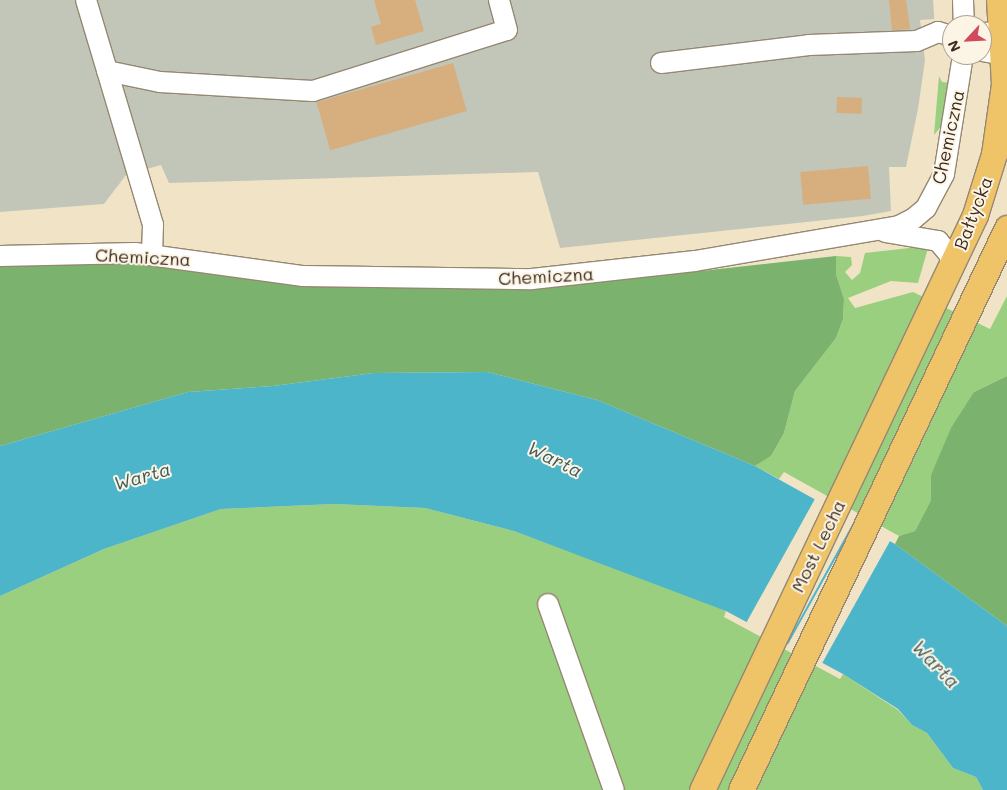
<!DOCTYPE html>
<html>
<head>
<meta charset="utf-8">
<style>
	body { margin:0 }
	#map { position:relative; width:1007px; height:790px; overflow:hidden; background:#f1e4c6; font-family:Mali,sans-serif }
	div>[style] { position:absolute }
	.industrial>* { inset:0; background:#c2c6b9 }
	.green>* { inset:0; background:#9acf7f }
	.forest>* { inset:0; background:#7bb26e }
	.water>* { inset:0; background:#4cb5ca }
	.pier>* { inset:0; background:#f1e4c6; transform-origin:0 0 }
	.building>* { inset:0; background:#d7ae7e; transform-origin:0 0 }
	.roads { filter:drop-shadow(1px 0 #968772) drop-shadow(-1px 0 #968772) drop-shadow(0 1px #968772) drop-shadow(0 -1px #968772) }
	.minor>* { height:20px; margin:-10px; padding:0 10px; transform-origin:10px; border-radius:10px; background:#fff }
	.major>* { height:25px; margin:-12.5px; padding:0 12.5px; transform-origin:12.5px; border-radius:12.5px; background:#efc469 }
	span { translate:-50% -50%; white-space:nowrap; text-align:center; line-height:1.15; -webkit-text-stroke:4px #fcf5e5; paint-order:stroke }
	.street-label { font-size:18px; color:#3b2a1e }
	.water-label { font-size:19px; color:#415b5a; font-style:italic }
	.north { position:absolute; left:942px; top:15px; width:50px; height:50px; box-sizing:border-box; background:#fcf5e5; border:1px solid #afa495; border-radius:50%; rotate:245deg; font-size:14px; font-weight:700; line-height:20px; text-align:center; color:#3b2a1e }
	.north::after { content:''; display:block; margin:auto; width:18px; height:22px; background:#d1495b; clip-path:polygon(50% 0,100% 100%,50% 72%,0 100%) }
</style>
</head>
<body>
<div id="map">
	<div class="industrial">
		<i style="clip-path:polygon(0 0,933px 0,934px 14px,934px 19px,920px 20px,925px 60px,918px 109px,906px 167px,889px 167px,891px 211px,863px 216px,560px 248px,538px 172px,169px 183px,161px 165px,126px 175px,104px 204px,0 212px)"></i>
	</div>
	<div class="green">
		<i style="clip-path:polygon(939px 76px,942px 82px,951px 83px,942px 125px,934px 135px)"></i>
		<i style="clip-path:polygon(918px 247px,928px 248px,918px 283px,891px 281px,848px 298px,855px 308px,913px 292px,990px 329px,1007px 296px,1007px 376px,974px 392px,931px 475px,931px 500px,915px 531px,899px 536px,784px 472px,779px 479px,755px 466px,771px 456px,784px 433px,795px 391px,836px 338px,843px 319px,844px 299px,836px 274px,836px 256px,851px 257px,852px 265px,845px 272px,852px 280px,860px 273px,865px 253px)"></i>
		<i style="clip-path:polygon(334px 504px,425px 508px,514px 531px,708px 602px,726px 611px,724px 617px,840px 679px,843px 674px,898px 710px,912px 725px,927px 733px,953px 768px,976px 777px,983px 790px,0 790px,0 596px,104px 549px,221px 509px)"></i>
	</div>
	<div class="forest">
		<i style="clip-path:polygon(836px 256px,836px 274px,844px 299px,843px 319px,836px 338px,795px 391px,784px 433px,771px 456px,755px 466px,597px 400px,487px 372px,374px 373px,273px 386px,188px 392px,0 446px,0 266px,114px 262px,197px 270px,260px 281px,485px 288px,566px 286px)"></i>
		<i style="clip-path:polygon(1007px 376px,1007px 626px,895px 544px,899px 536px,915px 531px,931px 500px,931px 475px,951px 428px,974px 392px)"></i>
	</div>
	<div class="water">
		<i style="clip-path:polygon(487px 372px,597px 400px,755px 466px,895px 544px,1007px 626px,1007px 790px,983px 790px,976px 777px,953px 768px,927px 733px,912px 725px,898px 709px,843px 674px,726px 611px,514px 531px,425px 508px,334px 504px,221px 509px,104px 549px,0 596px,0 446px,188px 392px,273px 386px,374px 373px)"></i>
	</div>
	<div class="pier">
		<i style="left:816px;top:497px;width:45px;height:145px;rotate:29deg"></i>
		<i style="left:857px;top:520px;width:39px;height:144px;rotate:29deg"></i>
	</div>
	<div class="building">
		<i style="clip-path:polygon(374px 0,415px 0,424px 31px,376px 45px,371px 27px,381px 24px)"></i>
		<i style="clip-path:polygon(889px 0,906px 0,910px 29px,892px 30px)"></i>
		<i style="left:453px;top:63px;width:50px;height:142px;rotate:74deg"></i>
		<i style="left:837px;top:97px;width:25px;height:16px;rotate:2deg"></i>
		<i style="left:868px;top:166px;width:33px;height:68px;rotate:85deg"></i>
	</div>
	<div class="roads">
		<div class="minor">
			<i style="left:86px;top:0;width:235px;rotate:73.4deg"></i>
			<i style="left:153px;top:225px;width:29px;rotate:92deg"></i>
			<i style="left:963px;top:0;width:25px;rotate:88deg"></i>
			<i style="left:982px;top:33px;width:21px;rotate:-3deg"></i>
			<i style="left:982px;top:51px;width:22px;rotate:10deg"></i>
			<i style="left:661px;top:63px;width:149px;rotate:-6.9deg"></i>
			<i style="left:809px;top:45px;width:108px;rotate:-2.1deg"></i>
			<i style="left:917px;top:41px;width:23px;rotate:-23deg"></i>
			<i style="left:938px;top:32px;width:15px;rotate:16deg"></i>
			<i style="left:107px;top:71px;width:54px;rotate:11.7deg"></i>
			<i style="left:160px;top:82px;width:153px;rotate:3.4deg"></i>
			<i style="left:313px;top:91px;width:203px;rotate:-17.5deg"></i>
			<i style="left:507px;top:30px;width:31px;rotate:-105deg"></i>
			<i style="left:885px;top:232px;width:54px;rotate:9.6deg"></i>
			<i style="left:938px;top:241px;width:17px;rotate:50deg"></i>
			<i style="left:949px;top:254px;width:11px;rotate:75deg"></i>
			<i style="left:0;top:256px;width:135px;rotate:-1.3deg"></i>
			<i style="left:135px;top:253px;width:170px;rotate:7.8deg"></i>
			<i style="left:303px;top:276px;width:229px;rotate:0.8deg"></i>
			<i style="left:532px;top:279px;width:164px;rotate:-6.3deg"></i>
			<i style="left:695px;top:261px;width:207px;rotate:-9.7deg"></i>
			<i style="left:899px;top:226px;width:16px;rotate:-27deg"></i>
			<i style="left:913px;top:219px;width:17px;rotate:-40deg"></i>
			<i style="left:926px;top:208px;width:38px;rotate:-62deg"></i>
			<i style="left:944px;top:174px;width:121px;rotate:-80.9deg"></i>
			<i style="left:548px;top:604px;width:197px;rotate:70.5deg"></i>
		</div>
		<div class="major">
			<i style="left:702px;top:790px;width:637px;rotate:-64.6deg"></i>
			<i style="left:975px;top:215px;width:64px;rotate:-72.7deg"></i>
			<i style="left:994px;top:154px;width:71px;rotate:-81.9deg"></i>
			<i style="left:1004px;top:84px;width:84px;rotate:-93.4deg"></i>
			<i style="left:741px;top:790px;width:622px;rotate:-64.67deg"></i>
		</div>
	</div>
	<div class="street-label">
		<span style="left:948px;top:137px;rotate:-78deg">Chemiczna</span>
		<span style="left:973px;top:213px;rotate:-69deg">Bałtycka</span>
		<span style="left:143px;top:257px;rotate:3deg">Chemiczna</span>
		<span style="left:546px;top:276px;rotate:-3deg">Chemiczna</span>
		<span style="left:818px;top:546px;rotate:-64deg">Most Lecha</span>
	</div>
	<div class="water-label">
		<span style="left:555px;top:459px;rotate:26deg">Warta</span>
		<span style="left:142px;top:476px;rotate:-16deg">Warta</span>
		<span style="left:936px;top:664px;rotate:46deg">Warta</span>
	</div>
	<div class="north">N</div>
</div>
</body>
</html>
